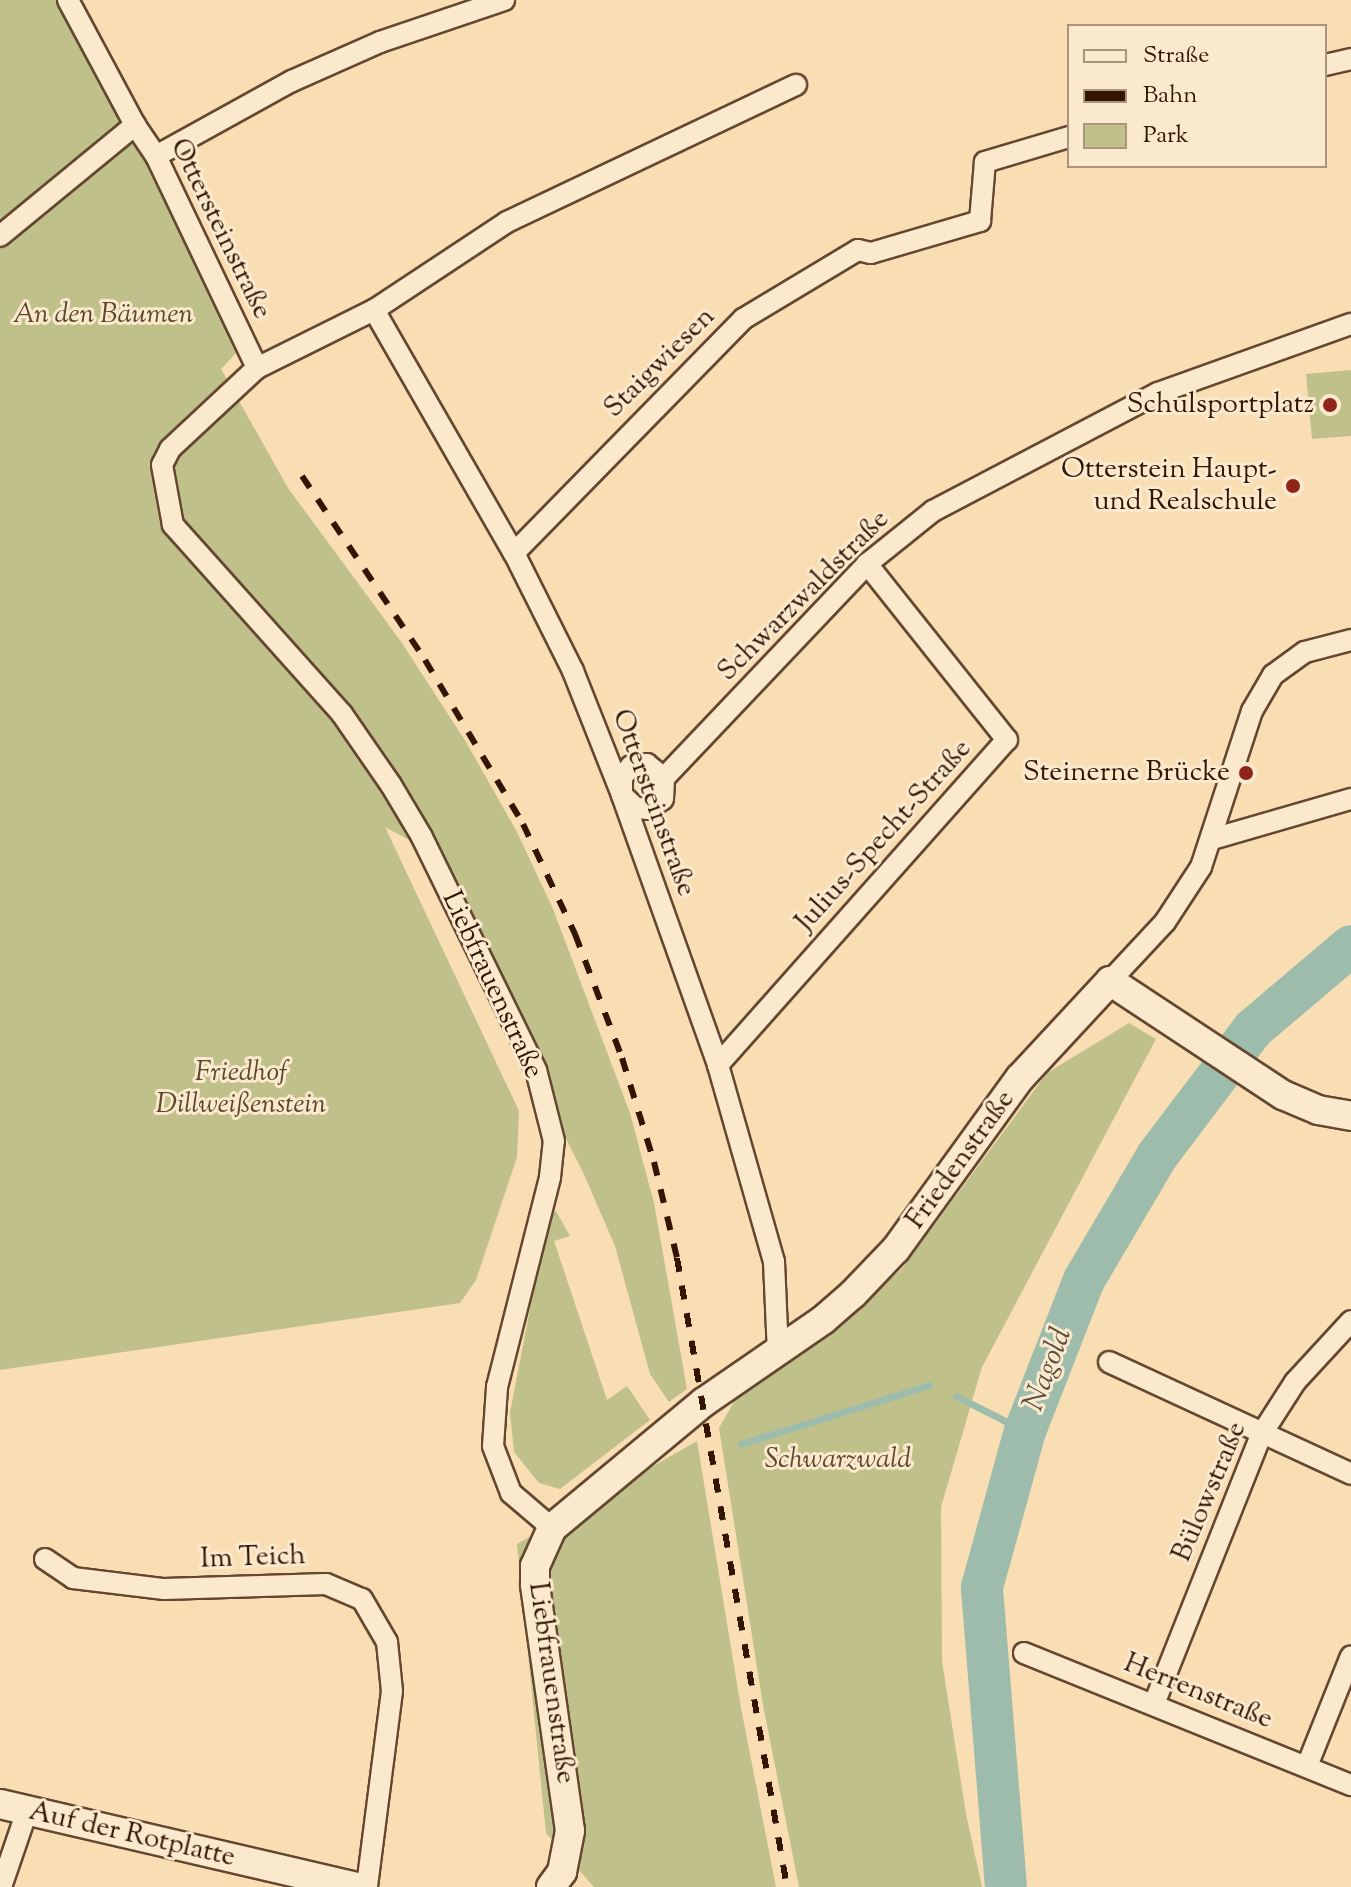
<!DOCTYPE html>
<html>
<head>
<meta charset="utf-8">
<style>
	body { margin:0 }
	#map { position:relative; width:1351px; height:1887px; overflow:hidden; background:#f9ddb3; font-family:"Sorts Mill Goudy",serif }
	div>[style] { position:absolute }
	.green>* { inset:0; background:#c0c08b }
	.stream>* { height:7px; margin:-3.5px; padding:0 3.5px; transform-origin:3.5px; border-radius:3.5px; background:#9ebcac }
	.river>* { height:42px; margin:-21px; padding:0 21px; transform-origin:21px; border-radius:21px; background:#9ebcac }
	.roads { filter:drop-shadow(2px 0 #644730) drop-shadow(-2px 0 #644730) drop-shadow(0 2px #644730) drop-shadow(0 -2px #644730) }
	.street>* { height:20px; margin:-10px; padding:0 10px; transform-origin:10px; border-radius:10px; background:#fbe9ce }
	.secondary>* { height:28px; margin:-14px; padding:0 14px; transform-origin:14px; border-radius:14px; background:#fbe9ce }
	.rail>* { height:6px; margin-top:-3px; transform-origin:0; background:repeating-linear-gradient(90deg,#321505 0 14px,transparent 0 28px) }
	.dots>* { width:22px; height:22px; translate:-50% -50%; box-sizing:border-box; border:4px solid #fbe9ce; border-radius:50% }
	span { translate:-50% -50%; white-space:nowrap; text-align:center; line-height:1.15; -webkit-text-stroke:6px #fbe9ce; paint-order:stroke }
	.street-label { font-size:28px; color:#321505 }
	.park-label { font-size:28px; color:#5d482d; font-style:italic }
	.poi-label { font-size:28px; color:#321505 }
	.right { translate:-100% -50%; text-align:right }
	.water-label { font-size:30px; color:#584f3f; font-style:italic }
	.legend { position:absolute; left:1067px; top:24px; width:260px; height:144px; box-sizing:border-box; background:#fbe9ce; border:2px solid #ab947e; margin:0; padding:10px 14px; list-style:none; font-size:24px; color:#321505 }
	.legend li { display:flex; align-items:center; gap:16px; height:40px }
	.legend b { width:40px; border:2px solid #ab947e }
</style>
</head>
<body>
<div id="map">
	<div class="green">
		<i style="clip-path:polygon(0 0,60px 0,127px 128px,0 232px)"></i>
		<i style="clip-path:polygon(135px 139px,237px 352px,221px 369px,288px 488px,402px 643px,466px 742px,517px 832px,553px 909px,630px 1113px,654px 1203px,687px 1389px,669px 1402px,650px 1374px,615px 1246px,582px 1170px,413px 842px,385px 827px,519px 1111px,517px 1157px,476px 1280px,460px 1303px,0 1370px,0 248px)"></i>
		<i style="clip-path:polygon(1351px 370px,1351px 436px,1312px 439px,1306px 374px)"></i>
		<i style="clip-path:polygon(1129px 1023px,1156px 1039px,982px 1367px,941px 1507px,942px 1661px,966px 1814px,982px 1887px,799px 1887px,763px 1705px,719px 1428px,739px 1393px,901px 1270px,1047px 1073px)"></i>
		<i style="clip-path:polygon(556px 1211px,570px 1236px,554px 1241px,607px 1400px,627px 1386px,650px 1420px,560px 1489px,539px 1483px,514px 1452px,510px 1413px,542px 1246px,551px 1213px)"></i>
		<i style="clip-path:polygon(697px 1441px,741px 1708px,776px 1887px,594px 1887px,546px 1833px,517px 1544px)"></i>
	</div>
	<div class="stream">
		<i style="left:956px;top:1396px;width:77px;rotate:26.9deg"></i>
		<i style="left:741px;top:1444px;width:197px;rotate:-17.4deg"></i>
	</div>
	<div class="river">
		<i style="left:1006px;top:1887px;width:301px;rotate:-94.6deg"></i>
		<i style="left:982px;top:1587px;width:162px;rotate:-74.6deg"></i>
		<i style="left:1025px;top:1431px;width:162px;rotate:-68.7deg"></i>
		<i style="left:1084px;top:1280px;width:144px;rotate:-59.5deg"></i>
		<i style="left:1157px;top:1156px;width:159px;rotate:-52.9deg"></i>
		<i style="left:1253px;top:1029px;width:128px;rotate:-40.3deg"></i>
	</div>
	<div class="roads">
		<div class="street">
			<i style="left:68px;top:0;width:142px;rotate:61.8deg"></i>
			<i style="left:135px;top:125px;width:37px;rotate:56deg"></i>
			<i style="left:156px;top:156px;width:235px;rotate:64.5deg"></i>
			<i style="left:1325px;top:65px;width:27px;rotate:-13deg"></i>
			<i style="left:156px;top:156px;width:155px;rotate:-28.9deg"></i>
			<i style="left:292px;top:81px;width:96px;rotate:-23.9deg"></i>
			<i style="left:380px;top:42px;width:131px;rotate:-18.7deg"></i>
			<i style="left:0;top:236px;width:175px;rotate:-39.4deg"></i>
			<i style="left:374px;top:310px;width:159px;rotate:-33.5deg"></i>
			<i style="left:507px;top:222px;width:320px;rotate:-25.4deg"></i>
			<i style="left:514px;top:553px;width:327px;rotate:-45.6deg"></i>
			<i style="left:743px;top:319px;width:134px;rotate:-31deg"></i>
			<i style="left:858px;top:250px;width:13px;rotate:13deg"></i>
			<i style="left:871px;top:253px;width:114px;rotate:-16.4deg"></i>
			<i style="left:980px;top:221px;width:59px;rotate:-85.2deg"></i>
			<i style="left:985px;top:162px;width:88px;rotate:-16.6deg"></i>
			<i style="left:664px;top:778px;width:22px;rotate:-141deg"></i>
			<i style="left:647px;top:764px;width:16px;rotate:173deg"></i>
			<i style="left:631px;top:766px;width:14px;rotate:129deg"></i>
			<i style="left:622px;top:777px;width:18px;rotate:90deg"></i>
			<i style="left:622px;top:795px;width:19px;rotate:43deg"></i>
			<i style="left:636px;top:808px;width:13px;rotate:4deg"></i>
			<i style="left:649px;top:809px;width:17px;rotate:-36deg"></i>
			<i style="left:663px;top:799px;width:21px;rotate:-87deg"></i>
			<i style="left:664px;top:778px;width:295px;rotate:-46.5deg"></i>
			<i style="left:867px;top:564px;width:85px;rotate:-38.8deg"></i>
			<i style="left:933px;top:511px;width:254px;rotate:-27.7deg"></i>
			<i style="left:1158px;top:393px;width:205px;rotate:-19.7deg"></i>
			<i style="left:1212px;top:839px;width:145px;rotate:-16.1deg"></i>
			<i style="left:1110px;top:981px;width:81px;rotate:-47deg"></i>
			<i style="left:1165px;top:922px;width:66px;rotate:-56.8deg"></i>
			<i style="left:1201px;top:867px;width:164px;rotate:-71.9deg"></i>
			<i style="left:1252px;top:711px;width:42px;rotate:-59.7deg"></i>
			<i style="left:1273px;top:675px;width:39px;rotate:-36deg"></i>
			<i style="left:1305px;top:652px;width:48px;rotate:-14.6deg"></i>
			<i style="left:718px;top:1065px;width:435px;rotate:-48.4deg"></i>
			<i style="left:1007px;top:740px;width:225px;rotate:-128.5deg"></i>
			<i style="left:1109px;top:1362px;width:267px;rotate:24.8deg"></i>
			<i style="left:552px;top:1528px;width:54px;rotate:-139.5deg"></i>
			<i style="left:511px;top:1493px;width:50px;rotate:-111deg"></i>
			<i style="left:493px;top:1446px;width:59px;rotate:-86.1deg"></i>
			<i style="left:497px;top:1387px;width:217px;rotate:-75.8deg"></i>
			<i style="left:550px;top:1177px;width:36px;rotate:-84deg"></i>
			<i style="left:554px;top:1141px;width:73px;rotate:-104.2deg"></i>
			<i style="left:536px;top:1070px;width:259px;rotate:-116.1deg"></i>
			<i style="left:422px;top:837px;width:61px;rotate:-120.8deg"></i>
			<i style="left:391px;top:785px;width:86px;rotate:-124.6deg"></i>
			<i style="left:342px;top:714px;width:254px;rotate:-131.8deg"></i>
			<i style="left:173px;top:525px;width:61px;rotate:-100.4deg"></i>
			<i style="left:162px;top:465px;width:18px;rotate:-63deg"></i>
			<i style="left:170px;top:449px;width:119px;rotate:-43deg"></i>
			<i style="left:257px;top:368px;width:131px;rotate:-26.4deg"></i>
			<i style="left:374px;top:310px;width:280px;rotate:60.1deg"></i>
			<i style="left:514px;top:553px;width:132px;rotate:63.4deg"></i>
			<i style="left:573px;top:671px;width:133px;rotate:68.4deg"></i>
			<i style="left:622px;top:795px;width:287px;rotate:70.4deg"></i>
			<i style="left:718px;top:1065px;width:205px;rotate:74.1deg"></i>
			<i style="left:774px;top:1262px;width:90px;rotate:87.5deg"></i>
			<i style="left:45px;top:1559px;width:34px;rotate:34deg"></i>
			<i style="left:73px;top:1578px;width:92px;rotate:6.9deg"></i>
			<i style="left:164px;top:1589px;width:162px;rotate:-1.8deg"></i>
			<i style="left:326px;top:1584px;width:39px;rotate:23deg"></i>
			<i style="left:362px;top:1599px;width:50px;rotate:59.8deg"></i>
			<i style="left:387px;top:1642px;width:49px;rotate:84.2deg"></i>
			<i style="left:392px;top:1691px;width:198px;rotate:97.3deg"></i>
			<i style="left:1024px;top:1653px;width:353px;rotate:22deg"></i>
			<i style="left:1154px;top:1704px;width:289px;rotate:-68.3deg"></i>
			<i style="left:1261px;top:1435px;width:63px;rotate:-57.3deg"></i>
			<i style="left:1295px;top:1382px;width:83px;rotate:-47.4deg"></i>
			<i style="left:1307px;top:1766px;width:118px;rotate:-68.2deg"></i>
			<i style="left:1px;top:1887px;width:80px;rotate:-71.1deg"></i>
		</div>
		<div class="secondary">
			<i style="left:0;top:1804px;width:367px;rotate:13.1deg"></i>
			<i style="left:551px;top:1887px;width:19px;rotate:-54deg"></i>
			<i style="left:562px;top:1872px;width:42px;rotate:-79deg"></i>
			<i style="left:570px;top:1831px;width:249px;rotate:-98.1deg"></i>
			<i style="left:535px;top:1584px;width:18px;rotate:-90deg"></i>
			<i style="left:535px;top:1566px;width:42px;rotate:-65.9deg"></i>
			<i style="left:552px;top:1528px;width:197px;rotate:-39.7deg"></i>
			<i style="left:704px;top:1402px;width:145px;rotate:-34.6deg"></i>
			<i style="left:823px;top:1320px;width:40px;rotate:-41deg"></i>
			<i style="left:853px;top:1294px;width:62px;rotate:-46.3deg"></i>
			<i style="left:896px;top:1249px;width:211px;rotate:-54.1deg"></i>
			<i style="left:1020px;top:1078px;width:132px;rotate:-47.1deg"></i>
			<i style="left:1110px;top:981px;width:207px;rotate:33.4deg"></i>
			<i style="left:1283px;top:1095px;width:38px;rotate:23deg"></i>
			<i style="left:1318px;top:1110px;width:34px;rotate:10deg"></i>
		</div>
	</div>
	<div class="rail">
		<i style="left:302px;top:476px;width:221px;rotate:56.2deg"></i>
		<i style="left:425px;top:660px;width:191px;rotate:59.1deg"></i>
		<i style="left:523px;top:824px;width:122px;rotate:64.7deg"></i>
		<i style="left:575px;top:934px;width:133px;rotate:69.2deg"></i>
		<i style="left:622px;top:1058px;width:109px;rotate:72.9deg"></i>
		<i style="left:654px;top:1162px;width:99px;rotate:76.5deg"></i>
		<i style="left:677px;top:1258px;width:639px;rotate:80.08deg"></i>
	</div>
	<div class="dots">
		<i style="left:1330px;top:405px;background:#8f2418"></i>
		<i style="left:1293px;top:486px;background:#8f2418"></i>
		<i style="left:1246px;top:773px;background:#8f2418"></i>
	</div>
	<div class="street-label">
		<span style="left:220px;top:229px;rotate:64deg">Ottersteinstraße</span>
		<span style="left:660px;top:363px;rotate:-45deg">Staigwiesen</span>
		<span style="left:804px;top:596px;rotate:-45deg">Schwarzwaldstraße</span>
		<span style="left:653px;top:803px;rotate:70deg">Ottersteinstraße</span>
		<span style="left:884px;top:836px;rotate:-48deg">Julius-Specht-Straße</span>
		<span style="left:492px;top:985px;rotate:65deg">Liebfrauenstraße</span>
		<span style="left:961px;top:1160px;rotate:-54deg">Friedenstraße</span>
		<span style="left:1210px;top:1492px;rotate:-67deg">Bülowstraße</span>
		<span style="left:253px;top:1558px;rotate:-2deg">Im Teich</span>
		<span style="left:551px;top:1683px;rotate:82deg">Liebfrauenstraße</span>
		<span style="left:1198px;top:1692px;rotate:22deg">Herrenstraße</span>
		<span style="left:132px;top:1835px;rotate:13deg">Auf der Rotplatte</span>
	</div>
	<div class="park-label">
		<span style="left:103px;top:315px">An den Bäumen</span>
		<span style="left:241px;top:1089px">Friedhof<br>Dillweißenstein</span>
		<span style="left:838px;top:1460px">Schwarzwald</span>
	</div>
	<div class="poi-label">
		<span class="right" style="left:1314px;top:405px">Schulsportplatz</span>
		<span class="right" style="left:1277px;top:486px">Otterstein Haupt-<br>und Realschule</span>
		<span class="right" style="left:1230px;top:773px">Steinerne Brücke</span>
	</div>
	<div class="water-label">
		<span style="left:1049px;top:1370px;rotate:-69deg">Nagold</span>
	</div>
	<ul class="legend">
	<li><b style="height:10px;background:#fbe9ce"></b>Straße</li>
	<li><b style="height:10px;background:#321505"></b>Bahn</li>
	<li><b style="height:22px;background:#c0c08b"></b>Park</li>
	</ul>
</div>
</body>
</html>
